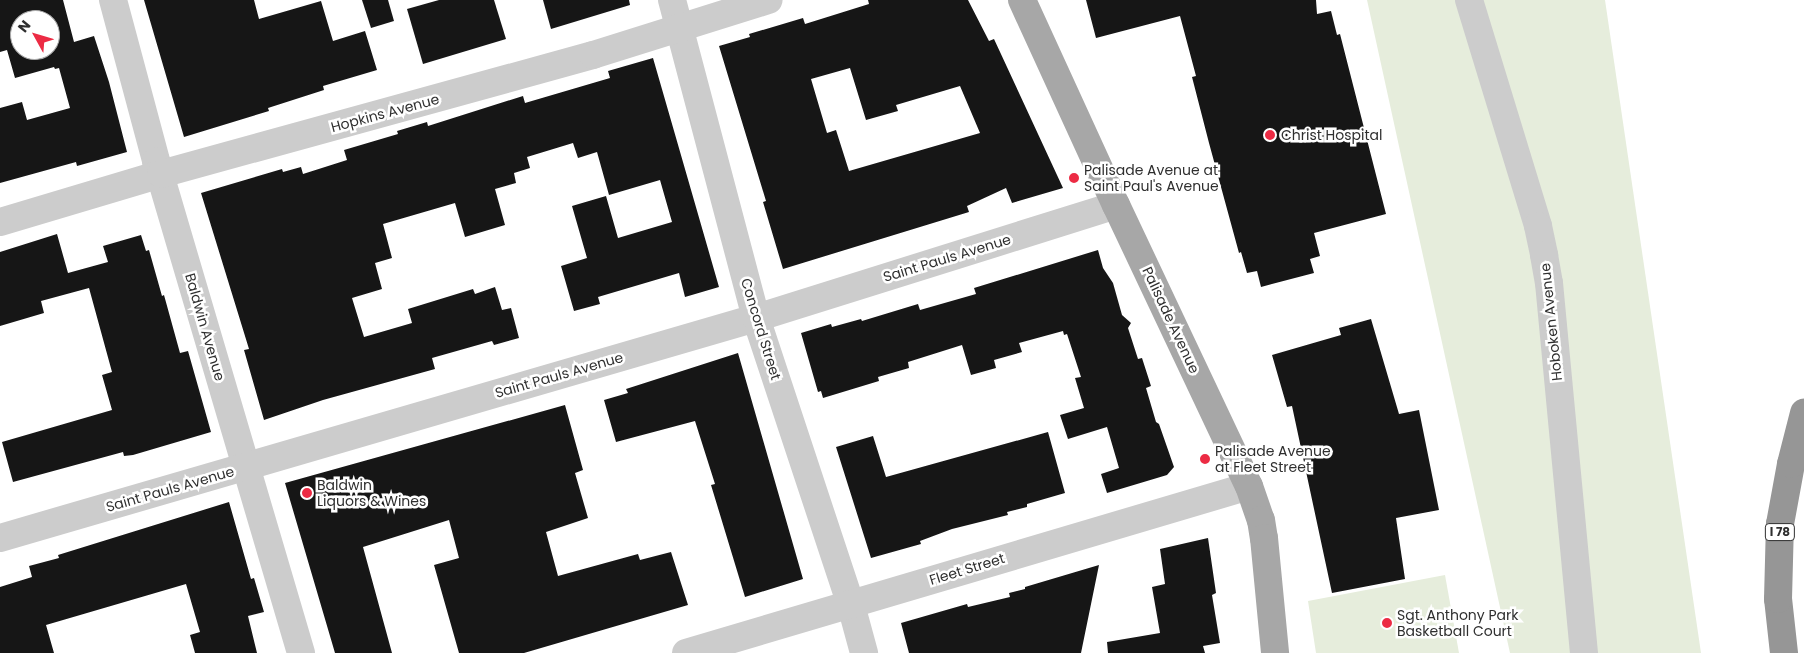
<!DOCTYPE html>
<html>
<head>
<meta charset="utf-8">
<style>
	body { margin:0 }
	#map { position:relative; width:1804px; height:653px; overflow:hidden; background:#fff; font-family:Poppins,sans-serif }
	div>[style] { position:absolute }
	.green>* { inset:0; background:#e6eddc }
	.building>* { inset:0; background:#161616 }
	.minor>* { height:28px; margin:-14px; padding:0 14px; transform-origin:14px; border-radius:14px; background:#ccc }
	.major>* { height:28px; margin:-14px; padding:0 14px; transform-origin:14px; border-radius:14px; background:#a7a7a7 }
	.highway>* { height:28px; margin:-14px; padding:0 14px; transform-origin:14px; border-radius:14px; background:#969696 }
	.dots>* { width:14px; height:14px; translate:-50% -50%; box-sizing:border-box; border:2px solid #fff; border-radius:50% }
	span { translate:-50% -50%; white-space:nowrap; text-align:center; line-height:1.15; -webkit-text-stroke:5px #fff; paint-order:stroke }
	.shield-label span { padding:1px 4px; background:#fff; border:1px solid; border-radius:4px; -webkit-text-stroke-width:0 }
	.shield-label { font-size:12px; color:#2f2f2f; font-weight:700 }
	.street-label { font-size:14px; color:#2f2f2f }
	.poi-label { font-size:14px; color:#2f2f2f }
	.left { translate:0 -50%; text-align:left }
	.north { position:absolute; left:10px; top:10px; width:50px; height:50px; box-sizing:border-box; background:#fff; border:1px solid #acacac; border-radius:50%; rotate:309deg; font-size:14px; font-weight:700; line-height:20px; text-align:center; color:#2f2f2f }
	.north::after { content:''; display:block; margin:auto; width:18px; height:22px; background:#ec2b44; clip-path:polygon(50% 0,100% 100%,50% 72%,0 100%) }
</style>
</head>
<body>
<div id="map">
	<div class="green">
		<i style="clip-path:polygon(1367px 0,1605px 0,1701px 653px,1510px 653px)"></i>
		<i style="clip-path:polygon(1445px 575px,1459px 653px,1316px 653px,1308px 601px)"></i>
	</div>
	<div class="building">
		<i style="clip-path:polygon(evenodd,0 0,63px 0,74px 42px,94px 36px,109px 82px,127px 152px,77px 166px,76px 162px,0 183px,0 108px,22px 102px,27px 120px,70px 108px,59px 68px,55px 69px,54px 67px,15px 78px,7px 50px,0 52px,0 0,20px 20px,50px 20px,50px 50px,20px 50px,20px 20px)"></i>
		<i style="clip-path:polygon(144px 0,254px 0,259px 19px,321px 1px,333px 41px,365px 31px,377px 70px,323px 86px,324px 90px,268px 108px,269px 111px,184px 137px)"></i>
		<i style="clip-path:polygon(362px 0,388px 0,394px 21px,371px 28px)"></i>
		<i style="clip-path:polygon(439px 0,494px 0,506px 39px,423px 64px,407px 9px)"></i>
		<i style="clip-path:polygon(543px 0,629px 0,630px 5px,551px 29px)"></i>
		<i style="clip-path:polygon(evenodd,868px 0,968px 0,989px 41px,994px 39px,1063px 188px,1012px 203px,1006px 188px,967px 206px,969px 212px,783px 269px,763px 202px,766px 201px,719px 46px,750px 37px,749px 34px,803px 18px,805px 24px,869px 4px,868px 0,850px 68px,866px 120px,898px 111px,896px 105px,960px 86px,980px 133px,849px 171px,836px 130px,827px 133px,811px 79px,850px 68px)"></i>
		<i style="clip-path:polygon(1086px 0,1316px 0,1317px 14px,1331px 11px,1337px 35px,1340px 34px,1386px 214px,1314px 233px,1320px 256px,1310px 259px,1314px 273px,1261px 287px,1257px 271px,1247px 273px,1241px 252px,1239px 253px,1209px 143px,1192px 77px,1196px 76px,1180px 16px,1096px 38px)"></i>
		<i style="clip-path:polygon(653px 58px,719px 287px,685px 297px,679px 273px,598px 297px,600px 304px,574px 311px,561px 266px,587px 258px,572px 206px,606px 196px,618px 238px,672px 222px,660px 180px,609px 195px,597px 152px,578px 158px,573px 143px,527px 157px,530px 168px,514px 173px,516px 183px,495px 189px,505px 225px,465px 237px,455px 203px,383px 224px,392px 258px,375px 263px,382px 289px,352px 298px,364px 337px,412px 323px,408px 309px,473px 289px,475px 294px,495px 287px,502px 310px,511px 308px,519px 338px,494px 345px,492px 341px,432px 358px,435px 369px,323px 400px,264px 420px,244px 350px,249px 349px,201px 193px,282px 169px,283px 172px,301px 167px,303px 174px,347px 160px,344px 150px,398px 134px,397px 131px,427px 122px,428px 126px,523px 96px,525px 103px,610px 78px,608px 71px)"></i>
		<i style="clip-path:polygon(57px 234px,68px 273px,108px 262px,103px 246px,141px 235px,146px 251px,149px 250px,162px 296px,164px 295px,180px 353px,188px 351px,211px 432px,133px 455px,124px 456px,123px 452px,13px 482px,2px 442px,112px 410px,102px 375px,112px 372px,89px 288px,41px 301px,44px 313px,0 326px,0 252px)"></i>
		<i style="clip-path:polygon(1098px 250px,1103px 268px,1113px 283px,1122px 315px,1131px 323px,1128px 328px,1138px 359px,1142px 358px,1151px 386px,1146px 388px,1156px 422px,1159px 424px,1174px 467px,1167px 475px,1107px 493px,1101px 474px,1119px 468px,1107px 427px,1068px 439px,1060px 415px,1084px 408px,1075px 378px,1081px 377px,1067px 334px,1064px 335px,1063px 331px,1019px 343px,1022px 352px,994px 360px,996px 368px,971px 375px,962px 345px,908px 362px,909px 368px,878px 377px,879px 381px,823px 398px,821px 391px,818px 392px,801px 333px,831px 324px,832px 327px,861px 319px,862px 321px,918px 304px,920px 310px,976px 294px,974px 288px)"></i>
		<i style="clip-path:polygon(1371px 319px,1399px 414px,1419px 410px,1439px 510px,1396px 518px,1405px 579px,1332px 593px,1292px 406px,1287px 407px,1272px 355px,1341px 335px,1339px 328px)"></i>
		<i style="clip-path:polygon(738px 353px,803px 579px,745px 597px,711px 485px,715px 484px,695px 421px,616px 442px,604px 400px,628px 393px,626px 389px)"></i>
		<i style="clip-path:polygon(565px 405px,583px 470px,575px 473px,588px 518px,546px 532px,558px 576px,638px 554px,640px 560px,671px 552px,688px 605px,524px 653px,459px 653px,434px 565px,459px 558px,449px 520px,363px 547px,392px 653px,335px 653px,285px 483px)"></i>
		<i style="clip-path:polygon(1048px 432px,1065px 493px,1027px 504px,1027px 507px,1007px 512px,1008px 515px,952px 529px,920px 541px,921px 544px,871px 558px,836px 447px,873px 436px,886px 477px)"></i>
		<i style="clip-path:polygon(229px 502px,251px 579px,254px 578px,264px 612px,248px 616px,257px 653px,195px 653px,190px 635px,200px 632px,186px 584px,46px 625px,54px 653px,0 653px,0 587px,32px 577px,29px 566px,59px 558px,58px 555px)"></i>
		<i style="clip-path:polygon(1208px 538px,1216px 593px,1212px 595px,1220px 643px,1203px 646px,1205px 653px,1108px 653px,1107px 642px,1160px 633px,1152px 587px,1165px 584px,1160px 549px)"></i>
		<i style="clip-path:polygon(1099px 565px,1081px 653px,909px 653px,901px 623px,967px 604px,968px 607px,1010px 597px,1009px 593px,1025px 589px,1025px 587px)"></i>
	</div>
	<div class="minor">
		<i style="left:113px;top:0;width:167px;rotate:75deg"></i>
		<i style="left:156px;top:161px;width:513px;rotate:73.58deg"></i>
		<i style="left:672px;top:0;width:329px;rotate:75.2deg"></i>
		<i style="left:756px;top:318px;width:302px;rotate:71.7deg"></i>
		<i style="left:851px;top:605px;width:50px;rotate:74.8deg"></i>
		<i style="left:1469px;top:0;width:236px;rotate:73deg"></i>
		<i style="left:1538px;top:226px;width:30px;rotate:78deg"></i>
		<i style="left:1544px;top:255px;width:28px;rotate:80deg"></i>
		<i style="left:1549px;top:283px;width:372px;rotate:84.6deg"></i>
		<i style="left:0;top:222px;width:168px;rotate:-16.6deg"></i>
		<i style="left:161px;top:174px;width:448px;rotate:-15.4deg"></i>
		<i style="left:593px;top:55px;width:184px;rotate:-17.4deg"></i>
		<i style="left:0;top:538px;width:787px;rotate:-16.23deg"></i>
		<i style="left:756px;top:318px;width:377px;rotate:-17.4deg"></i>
		<i style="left:686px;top:653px;width:587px;rotate:-16.52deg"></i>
	</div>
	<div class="major">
		<i style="left:1022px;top:0;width:226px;rotate:65.4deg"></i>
		<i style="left:1116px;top:205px;width:311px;rotate:64.7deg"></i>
		<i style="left:1249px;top:486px;width:36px;rotate:71deg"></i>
		<i style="left:1261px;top:520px;width:18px;rotate:81deg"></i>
		<i style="left:1264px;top:538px;width:116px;rotate:84.5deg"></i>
	</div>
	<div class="highway">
		<i style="left:1784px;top:653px;width:54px;rotate:-96.3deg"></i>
		<i style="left:1778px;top:599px;width:75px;rotate:-88.5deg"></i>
		<i style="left:1780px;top:524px;width:61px;rotate:-79.6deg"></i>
		<i style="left:1791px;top:464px;width:53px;rotate:-75.7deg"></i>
	</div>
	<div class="dots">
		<i style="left:1270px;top:135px;background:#ec2b44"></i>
		<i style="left:1074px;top:178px;background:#ec2b44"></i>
		<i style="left:1205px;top:459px;background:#ec2b44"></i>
		<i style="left:307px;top:493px;background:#ec2b44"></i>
		<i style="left:1387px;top:623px;background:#ec2b44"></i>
	</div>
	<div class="shield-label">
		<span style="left:1780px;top:532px">I 78</span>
	</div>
	<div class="street-label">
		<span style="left:385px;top:113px;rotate:-15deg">Hopkins Avenue</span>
		<span style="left:947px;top:258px;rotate:-17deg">Saint Pauls Avenue</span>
		<span style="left:1171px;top:320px;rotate:65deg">Palisade Avenue</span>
		<span style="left:1551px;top:322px;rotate:-96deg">Hoboken Avenue</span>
		<span style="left:205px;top:327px;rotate:74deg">Baldwin Avenue</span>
		<span style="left:761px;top:329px;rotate:73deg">Concord Street</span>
		<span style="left:559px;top:375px;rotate:-16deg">Saint Pauls Avenue</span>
		<span style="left:170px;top:489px;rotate:-16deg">Saint Pauls Avenue</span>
		<span style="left:967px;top:569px;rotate:-17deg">Fleet Street</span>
	</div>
	<div class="poi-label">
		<span class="left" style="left:1281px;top:135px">Christ Hospital</span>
		<span class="left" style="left:1084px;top:178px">Palisade Avenue at<br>Saint Paul's Avenue</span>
		<span class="left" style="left:1215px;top:459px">Palisade Avenue<br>at Fleet Street</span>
		<span class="left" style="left:317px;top:493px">Baldwin<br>Liquors &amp; Wines</span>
		<span class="left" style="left:1397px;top:623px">Sgt. Anthony Park<br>Basketball Court</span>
	</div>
	<div class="north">N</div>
</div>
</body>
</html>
